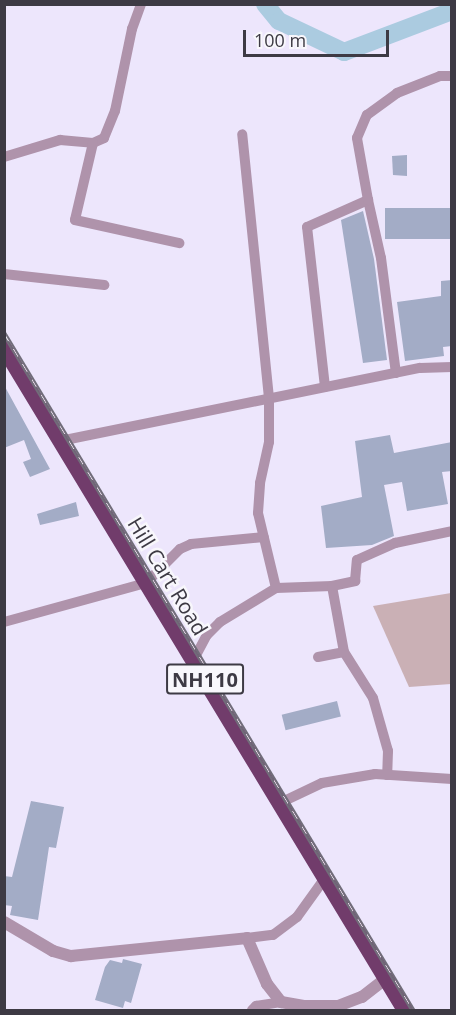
<!DOCTYPE html>
<html>
<head>
<meta charset="utf-8">
<style>
	body { margin:0 }
	#map { position:relative; width:456px; height:1015px; overflow:hidden; background:#ede6fc; font-family:"Open Sans",sans-serif }
	div>[style] { position:absolute }
	.green>* { inset:0; background:#cab0b5 }
	.river>* { height:18px; margin:-9px; padding:0 9px; transform-origin:9px; border-radius:9px; background:#abcbe0 }
	.building>* { inset:0; background:#a3acc6; transform-origin:0 0 }
	.minor>* { height:10px; margin:-5px; padding:0 5px; transform-origin:5px; border-radius:5px; background:#af93ab }
	.tertiary>* { height:12px; margin:-6px; padding:0 6px; transform-origin:6px; border-radius:6px; background:#af93ab }
	.trunk>* { height:16px; margin:-8px; padding:0 8px; transform-origin:8px; border-radius:8px; background:#713c6b }
	.rail>* { height:5px; margin-top:-2.5px; transform-origin:0; background:repeating-linear-gradient(90deg,#f8f7fc 0 9px,#716d7a 0 18px); box-sizing:border-box; border-block:2px solid #716d7a }
	span { translate:-50% -50%; white-space:nowrap; text-align:center; line-height:1.15; -webkit-text-stroke:5px #f8f7fc; paint-order:stroke }
	.shield-label span { padding:2px 4px; background:#f8f7fc; border:2px solid; border-radius:4px; -webkit-text-stroke-width:0 }
	.shield-label { font-size:20px; color:#3d3a44; font-weight:700 }
	.street-label { font-size:21px; color:#3d3a44 }
	.frame { position:absolute; inset:0; border:6px solid #3d3a44; pointer-events:none }
	.scale { position:absolute; left:243px; top:30px; width:146px; height:27px; box-sizing:border-box; border:3px solid #3d3a44; border-top:0; padding-left:8px; font-size:18px; line-height:21px; white-space:nowrap; color:#3d3a44; -webkit-text-stroke:4px #f8f7fc; paint-order:stroke }
</style>
</head>
<body>
<div id="map">
	<div class="green">
		<i style="clip-path:polygon(451px 593px,451px 684px,409px 687px,373px 606px)"></i>
	</div>
	<div class="river">
		<i style="left:265px;top:4px;width:22px;rotate:51deg"></i>
		<i style="left:279px;top:21px;width:72px;rotate:25.5deg"></i>
		<i style="left:344px;top:52px;width:116px;rotate:-20.8deg"></i>
	</div>
	<div class="building">
		<i style="clip-path:polygon(407px 155px,407px 176px,393px 175px,392px 156px)"></i>
		<i style="left:452px;top:208px;width:31px;height:67px;rotate:90deg"></i>
		<i style="clip-path:polygon(363px 211px,374px 259px,387px 360px,363px 363px,341px 220px)"></i>
		<i style="clip-path:polygon(452px 280px,452px 346px,443px 347px,444px 356px,405px 361px,397px 302px,441px 296px,441px 281px)"></i>
		<i style="clip-path:polygon(4px 385px,50px 469px,30px 477px,23px 462px,31px 459px,24px 440px,4px 448px)"></i>
		<i style="clip-path:polygon(390px 435px,394px 453px,452px 442px,452px 471px,442px 472px,448px 504px,407px 511px,402px 482px,384px 485px,394px 536px,372px 545px,326px 548px,321px 506px,362px 497px,355px 441px)"></i>
		<i style="clip-path:polygon(76px 502px,79px 516px,40px 525px,37px 514px)"></i>
		<i style="left:337px;top:701px;width:16px;height:57px;rotate:76deg"></i>
		<i style="clip-path:polygon(31px 801px,64px 807px,56px 848px,49px 847px,38px 920px,10px 915px,12px 906px,4px 905px,4px 876px,12px 877px)"></i>
		<i style="clip-path:polygon(123px 959px,142px 964px,131px 1003px,125px 1001px,123px 1008px,95px 1000px,105px 967px,110px 960px,122px 963px)"></i>
	</div>
	<div class="minor">
		<i style="left:93px;top:143px;width:12px;rotate:-24deg"></i>
		<i style="left:104px;top:138px;width:29px;rotate:-68deg"></i>
		<i style="left:115px;top:111px;width:84px;rotate:-78.3deg"></i>
		<i style="left:132px;top:29px;width:27px;rotate:-70deg"></i>
		<i style="left:4px;top:157px;width:59px;rotate:-16.9deg"></i>
		<i style="left:60px;top:140px;width:33px;rotate:5deg"></i>
		<i style="left:93px;top:143px;width:79px;rotate:103.2deg"></i>
		<i style="left:75px;top:220px;width:107px;rotate:12.5deg"></i>
		<i style="left:368px;top:200px;width:59px;rotate:77.4deg"></i>
		<i style="left:381px;top:258px;width:116px;rotate:82.6deg"></i>
		<i style="left:4px;top:274px;width:101px;rotate:6.3deg"></i>
		<i style="left:325px;top:387px;width:161px;rotate:-96.4deg"></i>
		<i style="left:307px;top:227px;width:67px;rotate:-23.9deg"></i>
		<i style="left:368px;top:200px;width:63px;rotate:-100.1deg"></i>
		<i style="left:357px;top:138px;width:25px;rotate:-67deg"></i>
		<i style="left:367px;top:115px;width:37px;rotate:-36deg"></i>
		<i style="left:397px;top:93px;width:46px;rotate:-21.6deg"></i>
		<i style="left:440px;top:76px;width:12px"></i>
		<i style="left:60px;top:441px;width:367px;rotate:-11.5deg"></i>
		<i style="left:420px;top:368px;width:32px;rotate:-2deg"></i>
		<i style="left:276px;top:588px;width:56px;rotate:-2deg"></i>
		<i style="left:4px;top:622px;width:147px;rotate:-15.4deg"></i>
		<i style="left:146px;top:583px;width:48px;rotate:-45deg"></i>
		<i style="left:180px;top:549px;width:12px;rotate:-24deg"></i>
		<i style="left:191px;top:544px;width:73px;rotate:-5.5deg"></i>
		<i style="left:344px;top:652px;width:54px;rotate:57.8deg"></i>
		<i style="left:373px;top:698px;width:55px;rotate:74.2deg"></i>
		<i style="left:388px;top:751px;width:24px;rotate:92deg"></i>
		<i style="left:318px;top:657px;width:26px;rotate:-11deg"></i>
		<i style="left:344px;top:652px;width:67px;rotate:-100.3deg"></i>
		<i style="left:332px;top:586px;width:24px;rotate:-12deg"></i>
		<i style="left:355px;top:581px;width:21px;rotate:-85deg"></i>
		<i style="left:357px;top:560px;width:42px;rotate:-24.1deg"></i>
		<i style="left:395px;top:543px;width:58px;rotate:-11.9deg"></i>
		<i style="left:193px;top:661px;width:30px;rotate:-62deg"></i>
		<i style="left:207px;top:635px;width:18px;rotate:-45deg"></i>
		<i style="left:220px;top:622px;width:66px;rotate:-31.3deg"></i>
		<i style="left:276px;top:588px;width:77px;rotate:-103.5deg"></i>
		<i style="left:258px;top:513px;width:30px;rotate:-86deg"></i>
		<i style="left:260px;top:483px;width:42px;rotate:-77.6deg"></i>
		<i style="left:269px;top:442px;width:44px;rotate:-90deg"></i>
		<i style="left:269px;top:398px;width:265px;rotate:-95.8deg"></i>
		<i style="left:282px;top:802px;width:44px;rotate:-25.4deg"></i>
		<i style="left:322px;top:783px;width:54px;rotate:-9.6deg"></i>
		<i style="left:375px;top:774px;width:77px;rotate:3.7deg"></i>
		<i style="left:247px;top:938px;width:26px;rotate:-7deg"></i>
		<i style="left:273px;top:935px;width:30px;rotate:-37deg"></i>
		<i style="left:297px;top:917px;width:48px;rotate:-54.3deg"></i>
		<i style="left:252px;top:1010px;width:6px;rotate:-45deg"></i>
		<i style="left:256px;top:1006px;width:25px;rotate:-9deg"></i>
	</div>
	<div class="tertiary">
		<i style="left:4px;top:922px;width:57px;rotate:30.6deg"></i>
		<i style="left:53px;top:951px;width:19px;rotate:16deg"></i>
		<i style="left:71px;top:956px;width:177px;rotate:-5.8deg"></i>
		<i style="left:247px;top:938px;width:50px;rotate:66.5deg"></i>
		<i style="left:267px;top:984px;width:23px;rotate:52deg"></i>
		<i style="left:281px;top:1002px;width:23px;rotate:10deg"></i>
		<i style="left:304px;top:1006px;width:34px"></i>
		<i style="left:338px;top:1006px;width:26px;rotate:-21deg"></i>
		<i style="left:362px;top:997px;width:31px;rotate:-38deg"></i>
	</div>
	<div class="trunk">
		<i style="left:4px;top:348px;width:774px;rotate:58.8deg"></i>
	</div>
	<div class="rail">
		<i style="left:4px;top:333px;width:791px;rotate:58.86deg"></i>
	</div>
	<div class="shield-label">
		<span style="left:205px;top:679px">NH110</span>
	</div>
	<div class="street-label">
		<span style="left:168px;top:576px;rotate:59deg">Hill Cart Road</span>
	</div>
	<div class="frame"></div>
	<div class="scale">100 m</div>
</div>
</body>
</html>
